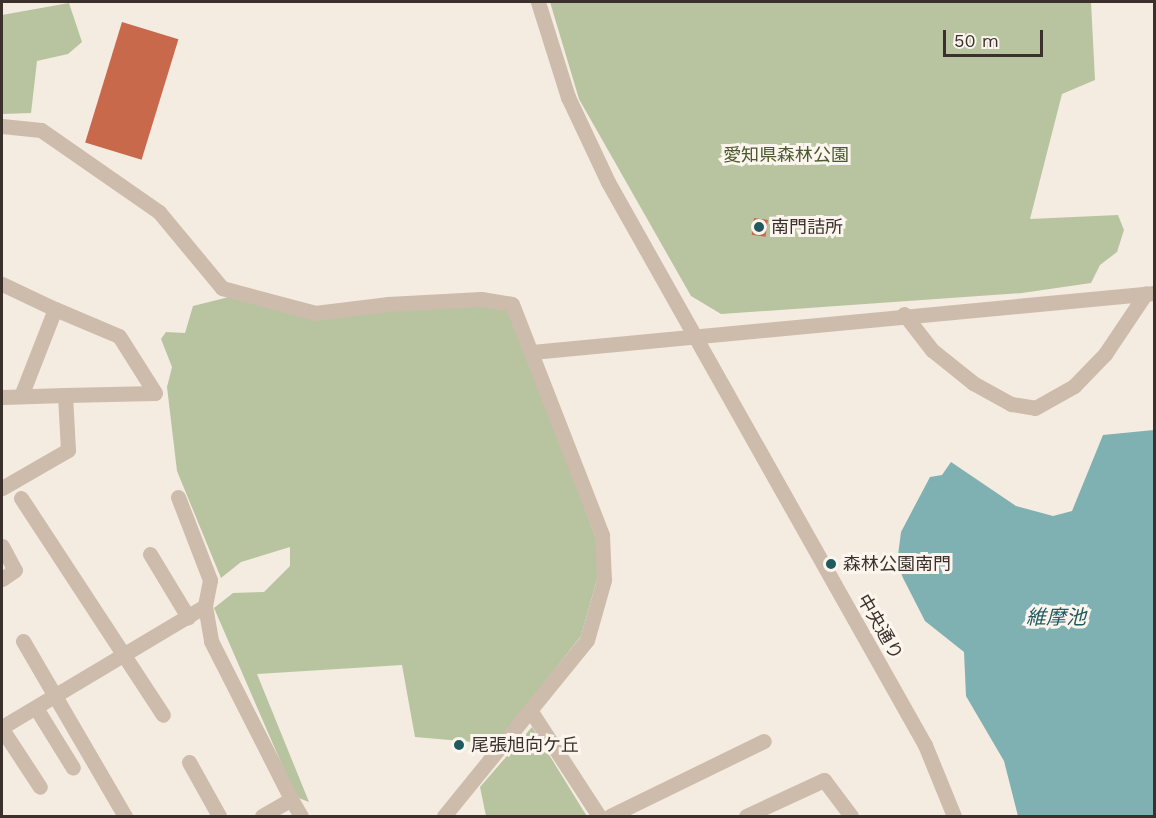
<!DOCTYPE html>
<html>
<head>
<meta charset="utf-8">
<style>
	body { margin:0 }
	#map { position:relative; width:1156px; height:818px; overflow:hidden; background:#f4ebe1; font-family:"Work Sans","Noto Sans JP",sans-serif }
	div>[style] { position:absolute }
	.green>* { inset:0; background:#b8c4a0 }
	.water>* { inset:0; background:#7fb0b2 }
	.building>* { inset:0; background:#c8694b; transform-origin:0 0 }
	.minor>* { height:15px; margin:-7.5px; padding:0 7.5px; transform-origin:7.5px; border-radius:7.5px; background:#cdbbac }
	.dots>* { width:16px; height:16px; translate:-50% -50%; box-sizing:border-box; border:3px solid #fbf5ee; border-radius:50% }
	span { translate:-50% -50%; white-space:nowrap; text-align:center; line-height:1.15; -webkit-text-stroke:6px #fbf5ee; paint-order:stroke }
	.park-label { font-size:18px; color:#4a5a2e }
	.poi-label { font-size:18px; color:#3b302b }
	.left { translate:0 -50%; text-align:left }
	.street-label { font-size:18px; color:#3b302b }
	.water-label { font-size:20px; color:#1f5a5e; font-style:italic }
	.frame { position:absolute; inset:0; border:3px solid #3b302b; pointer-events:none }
	.scale { position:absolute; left:943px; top:30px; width:100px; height:27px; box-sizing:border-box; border:3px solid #3b302b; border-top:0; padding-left:8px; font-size:18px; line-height:21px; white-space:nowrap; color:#3b302b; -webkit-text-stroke:4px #fbf5ee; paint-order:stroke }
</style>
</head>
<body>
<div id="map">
	<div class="green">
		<i style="clip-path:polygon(550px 2px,1091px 2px,1095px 80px,1062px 94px,1030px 219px,1118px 215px,1124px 230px,1117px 252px,1100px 265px,1091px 283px,1022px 293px,721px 314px,691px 296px,579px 99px)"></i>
		<i style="clip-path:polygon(69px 3px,82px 42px,68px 54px,37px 61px,31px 113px,2px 114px,2px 15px)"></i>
		<i style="clip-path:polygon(237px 295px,316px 315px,389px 307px,510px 307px,603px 558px,581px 636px,496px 744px,415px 737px,402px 665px,257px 674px,309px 802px,296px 797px,214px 608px,233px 593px,264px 592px,290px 566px,290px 547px,241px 562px,221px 578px,177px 471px,167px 387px,172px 367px,161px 339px,166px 332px,185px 333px,193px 306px)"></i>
		<i style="clip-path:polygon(532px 727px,583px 810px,587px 816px,486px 816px,480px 787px)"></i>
	</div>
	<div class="water">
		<i style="clip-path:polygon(1154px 430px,1154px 816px,1018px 816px,1004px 761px,966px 696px,964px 652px,925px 621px,903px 578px,897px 563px,901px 532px,930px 477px,942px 475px,951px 462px,1016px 506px,1053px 516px,1072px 511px,1103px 435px)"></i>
	</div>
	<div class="building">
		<i style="left:122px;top:22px;width:59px;height:126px;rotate:17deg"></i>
		<i style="left:754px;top:218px;width:14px;height:17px;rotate:8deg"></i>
	</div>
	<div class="minor">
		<i style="left:538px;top:2px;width:100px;rotate:72.5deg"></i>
		<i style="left:568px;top:97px;width:94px;rotate:64.8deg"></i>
		<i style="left:608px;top:182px;width:646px;rotate:60.62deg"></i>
		<i style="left:925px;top:745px;width:77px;rotate:67.8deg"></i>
		<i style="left:2px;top:126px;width:39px;rotate:6deg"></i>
		<i style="left:41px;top:130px;width:144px;rotate:34.8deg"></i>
		<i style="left:159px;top:212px;width:99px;rotate:50.3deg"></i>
		<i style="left:222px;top:288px;width:96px;rotate:15deg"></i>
		<i style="left:315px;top:313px;width:74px;rotate:-7deg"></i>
		<i style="left:388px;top:304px;width:93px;rotate:-3.1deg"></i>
		<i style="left:481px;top:299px;width:31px;rotate:9deg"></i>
		<i style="left:512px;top:304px;width:248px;rotate:68.7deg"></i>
		<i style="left:602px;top:535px;width:45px;rotate:87.5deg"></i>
		<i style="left:604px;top:580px;width:62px;rotate:105.8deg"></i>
		<i style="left:587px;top:640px;width:227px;rotate:129.1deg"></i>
		<i style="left:2px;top:284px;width:59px;rotate:25.3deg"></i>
		<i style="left:904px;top:314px;width:46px;rotate:52.1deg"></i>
		<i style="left:932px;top:350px;width:53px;rotate:38.8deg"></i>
		<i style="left:973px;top:383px;width:43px;rotate:28.9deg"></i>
		<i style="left:1011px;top:404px;width:24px;rotate:9deg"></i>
		<i style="left:1035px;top:408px;width:45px;rotate:-29.4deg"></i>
		<i style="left:1074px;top:386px;width:45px;rotate:-45.9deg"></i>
		<i style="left:1105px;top:354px;width:73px;rotate:-56.1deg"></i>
		<i style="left:532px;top:352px;width:625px;rotate:-5.42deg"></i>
		<i style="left:21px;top:396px;width:93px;rotate:-68.7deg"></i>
		<i style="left:55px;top:309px;width:69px;rotate:22.9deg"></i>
		<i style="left:119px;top:336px;width:67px;rotate:57.7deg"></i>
		<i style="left:155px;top:393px;width:90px;rotate:178.7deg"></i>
		<i style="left:2px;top:397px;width:63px;rotate:-1.8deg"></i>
		<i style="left:65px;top:395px;width:55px;rotate:86.9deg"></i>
		<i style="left:68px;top:450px;width:76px;rotate:150.1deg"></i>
		<i style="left:178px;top:497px;width:89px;rotate:68.9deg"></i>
		<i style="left:210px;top:580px;width:26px;rotate:101deg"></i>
		<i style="left:205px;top:606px;width:36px;rotate:80deg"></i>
		<i style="left:211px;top:641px;width:177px;rotate:63.1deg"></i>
		<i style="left:21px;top:498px;width:259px;rotate:56.8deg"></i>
		<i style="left:2px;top:546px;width:27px;rotate:62deg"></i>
		<i style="left:15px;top:570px;width:16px;rotate:145deg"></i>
		<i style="left:150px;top:554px;width:74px;rotate:58.9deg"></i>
		<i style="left:23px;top:641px;width:203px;rotate:59.8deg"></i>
		<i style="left:36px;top:708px;width:70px;rotate:58.3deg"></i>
		<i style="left:532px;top:713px;width:123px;rotate:57deg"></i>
		<i style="left:2px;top:727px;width:236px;rotate:-30.8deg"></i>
		<i style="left:2px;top:729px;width:69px;rotate:56.8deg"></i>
		<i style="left:189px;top:762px;width:62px;rotate:60.9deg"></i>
		<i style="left:262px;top:816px;width:34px;rotate:-30deg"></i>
		<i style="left:291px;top:799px;width:20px;rotate:60deg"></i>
		<i style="left:610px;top:816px;width:171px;rotate:-26deg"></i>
		<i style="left:746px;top:816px;width:86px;rotate:-24.8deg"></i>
		<i style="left:824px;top:780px;width:45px;rotate:53.1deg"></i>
	</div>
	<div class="dots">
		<i style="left:759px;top:227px;background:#1f5a5e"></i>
		<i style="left:831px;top:564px;background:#1f5a5e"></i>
		<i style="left:459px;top:745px;background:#1f5a5e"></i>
	</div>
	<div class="park-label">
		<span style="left:786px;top:155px">愛知県森林公園</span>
	</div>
	<div class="poi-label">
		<span class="left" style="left:771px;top:227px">南門詰所</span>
		<span class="left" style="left:843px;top:564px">森林公園南門</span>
		<span class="left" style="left:471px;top:745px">尾張旭向ケ丘</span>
	</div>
	<div class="street-label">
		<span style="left:880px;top:627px;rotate:60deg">中央通り</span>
	</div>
	<div class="water-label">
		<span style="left:1056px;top:617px">維摩池</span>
	</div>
	<div class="frame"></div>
	<div class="scale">50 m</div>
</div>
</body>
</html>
